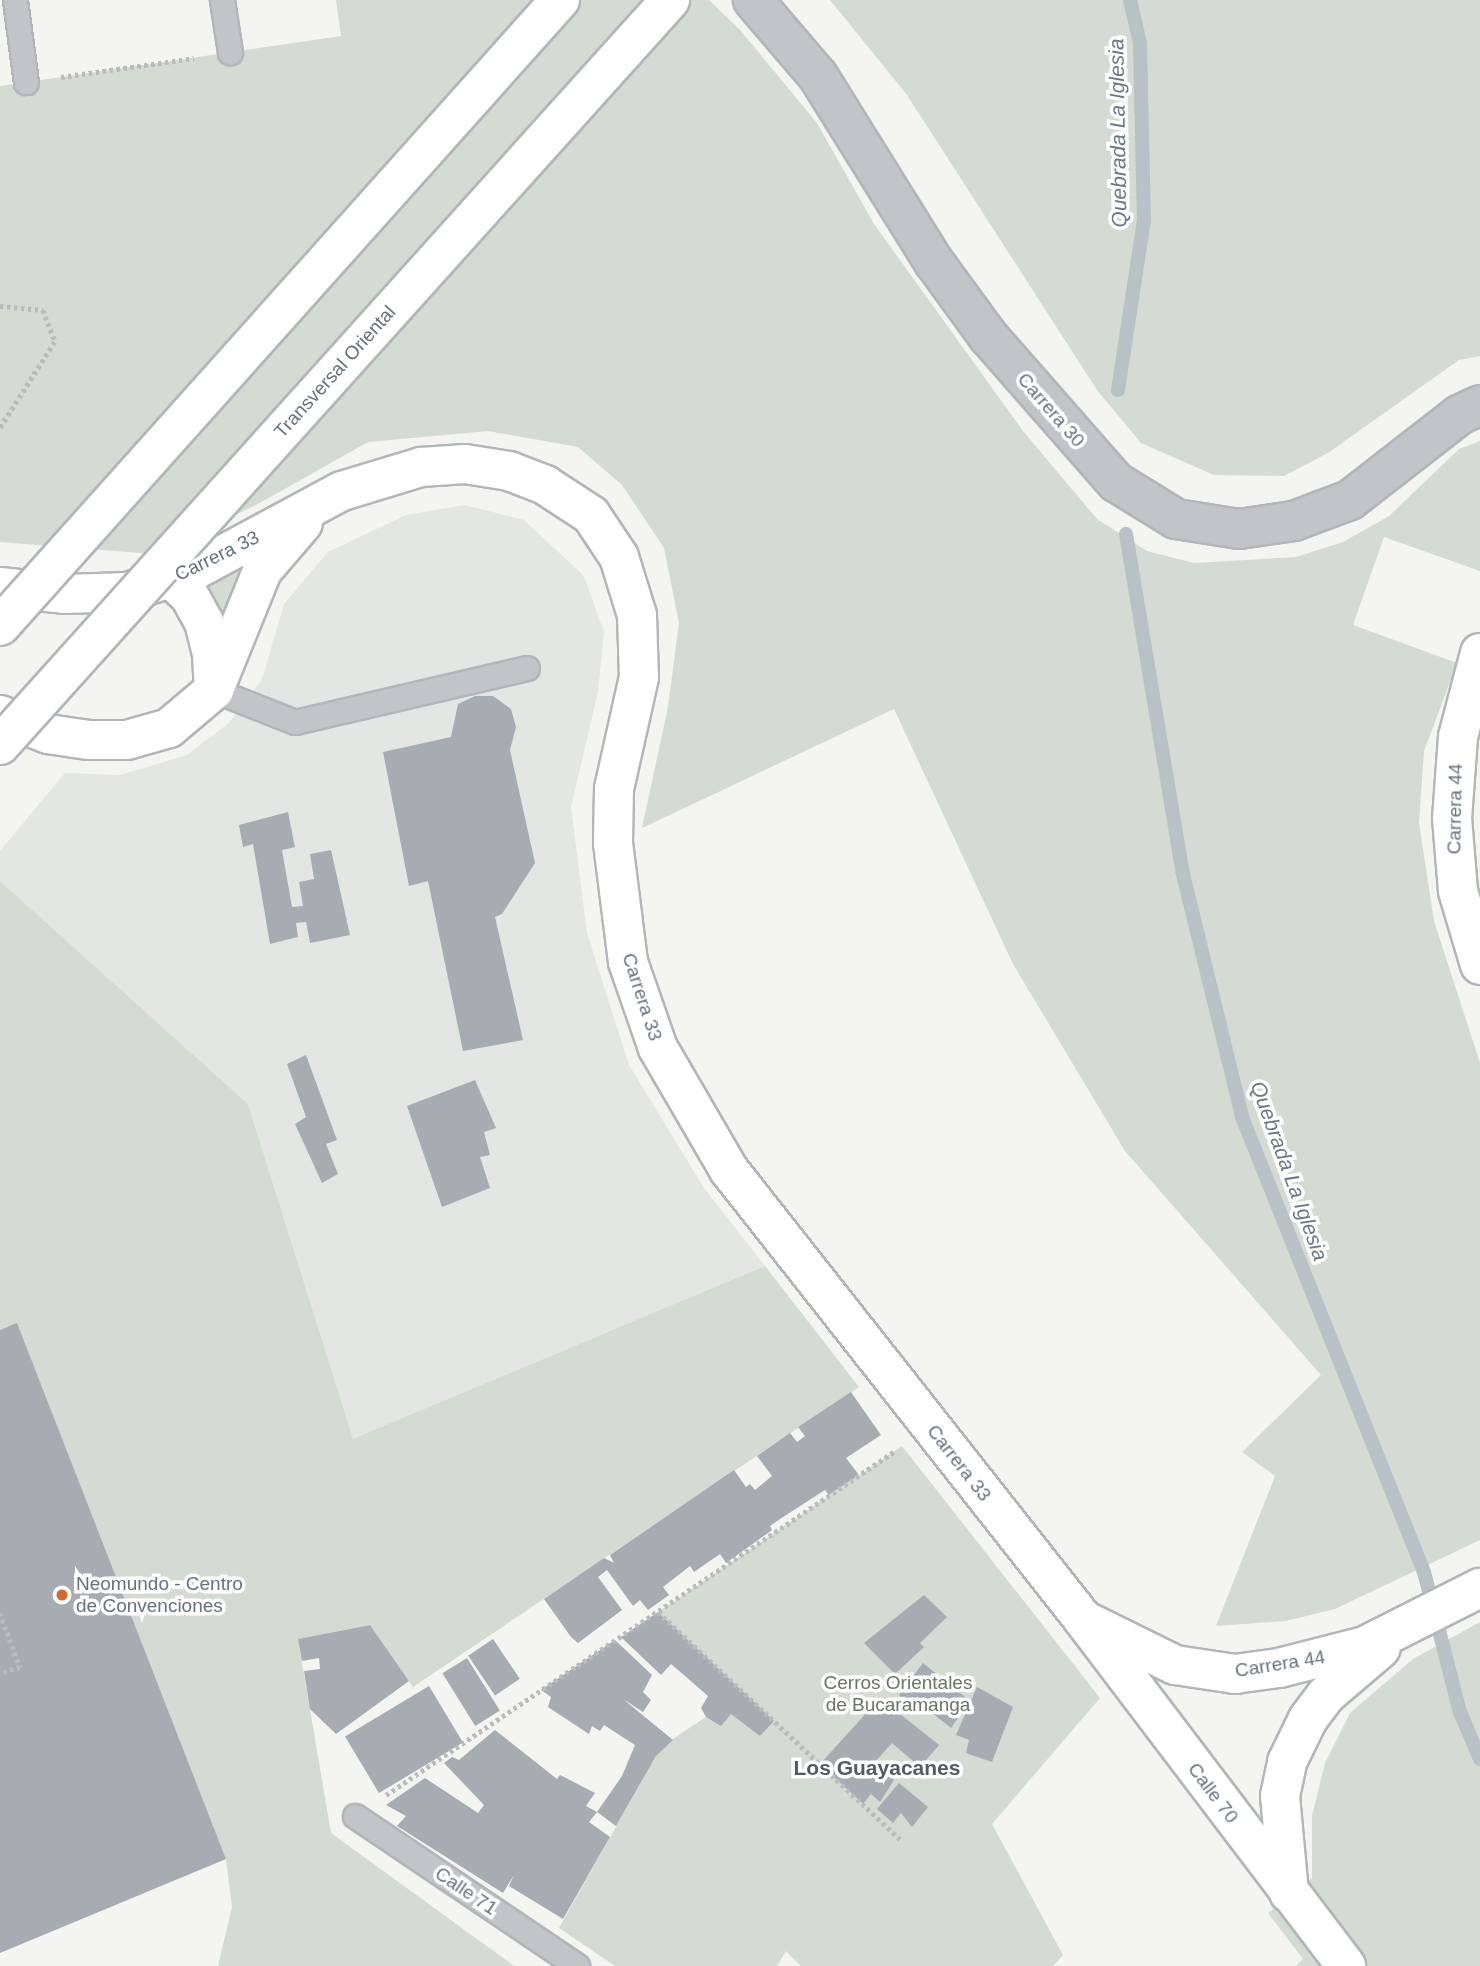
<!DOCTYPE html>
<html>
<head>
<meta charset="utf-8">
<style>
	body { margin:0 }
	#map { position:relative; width:1480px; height:1966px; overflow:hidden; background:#f4f4f0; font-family:Helvetica,sans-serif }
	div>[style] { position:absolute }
	.built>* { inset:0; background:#e4e6e4 }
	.green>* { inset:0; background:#d4dbd2 }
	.stream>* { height:14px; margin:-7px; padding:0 7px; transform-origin:7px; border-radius:7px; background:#b7c1c6 }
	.building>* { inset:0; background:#a6acb2; transform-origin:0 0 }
	.path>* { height:4.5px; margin-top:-2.25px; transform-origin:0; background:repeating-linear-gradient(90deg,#b9bbbd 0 3.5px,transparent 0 7px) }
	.roads { filter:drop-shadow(2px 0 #b2b6ba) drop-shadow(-2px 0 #b2b6ba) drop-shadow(0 2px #b2b6ba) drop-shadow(0 -2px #b2b6ba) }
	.lane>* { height:23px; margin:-11.5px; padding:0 11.5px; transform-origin:11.5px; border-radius:11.5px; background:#c2c4c8 }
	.street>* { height:38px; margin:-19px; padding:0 19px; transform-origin:19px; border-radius:19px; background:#c2c4c8 }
	.secondary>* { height:38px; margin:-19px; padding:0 19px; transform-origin:19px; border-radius:19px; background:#fff }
	.bridges { filter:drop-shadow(2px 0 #b2b6ba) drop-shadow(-2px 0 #b2b6ba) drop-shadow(0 2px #b2b6ba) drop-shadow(0 -2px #b2b6ba) }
	.secondary-bridge>* { height:38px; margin:-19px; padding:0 19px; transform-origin:19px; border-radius:19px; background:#fff }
	.dots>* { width:19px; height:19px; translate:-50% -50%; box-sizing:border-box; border:4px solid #fff; border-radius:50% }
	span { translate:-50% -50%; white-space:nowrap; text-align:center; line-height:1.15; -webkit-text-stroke:7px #fff; paint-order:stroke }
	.street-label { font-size:19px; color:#657180 }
	.poi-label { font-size:19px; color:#657180 }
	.left { translate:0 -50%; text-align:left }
	.park-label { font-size:19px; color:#667763 }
	.water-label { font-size:21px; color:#667984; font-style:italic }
	.neighbourhood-label { font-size:21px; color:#525b65; font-weight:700 }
</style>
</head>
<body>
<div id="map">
	<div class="built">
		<i style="clip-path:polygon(465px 505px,524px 520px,584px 576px,604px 632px,598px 692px,571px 807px,587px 933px,629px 1065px,704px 1188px,765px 1266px,353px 1440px,248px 1104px,0 881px,0 851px,65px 773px,120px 775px,187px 755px,230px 722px,262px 679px,284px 604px,328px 552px,406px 515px)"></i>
	</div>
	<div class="green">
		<i style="clip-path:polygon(336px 0,709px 0,740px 30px,817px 123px,874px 224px,1023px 431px,1097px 519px,1147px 551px,1194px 563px,1296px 557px,1343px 542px,1389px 516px,1459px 449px,1480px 441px,1480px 571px,1384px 537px,1353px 625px,1457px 663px,1424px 751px,1419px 823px,1434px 921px,1480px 1063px,1480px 1540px,1335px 1609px,1286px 1621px,1216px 1626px,1275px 1476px,1242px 1452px,1321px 1375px,1125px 1151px,1013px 964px,894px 709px,642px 828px,668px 707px,679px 623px,664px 548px,622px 485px,578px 447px,488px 431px,368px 442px,258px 504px,153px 554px,0 542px,0 86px,341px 36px)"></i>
		<i style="clip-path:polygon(830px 0,1480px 0,1480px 356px,1459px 360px,1328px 453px,1284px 476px,1214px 475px,1141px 443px,1097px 390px,907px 95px)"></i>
		<i style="clip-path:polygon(254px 558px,221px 614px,194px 585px)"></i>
		<i style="clip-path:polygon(0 881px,248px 1104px,353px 1439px,765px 1266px,859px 1387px,413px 1687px,370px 1625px,298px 1639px,331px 1833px,514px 1966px,218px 1966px,232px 1907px,226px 1859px,17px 1324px,0 1330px)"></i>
		<i style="clip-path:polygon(902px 1446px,1100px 1698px,992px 1824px,1063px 1955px,1053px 1966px,801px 1966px,786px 1951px,777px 1966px,615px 1966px,559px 1928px,661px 1747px,743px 1692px,658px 1612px)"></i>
		<i style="clip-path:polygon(1480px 1622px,1480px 1966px,1296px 1966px,1303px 1959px,1268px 1913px,1312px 1878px,1312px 1816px,1325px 1763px,1350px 1713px,1413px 1659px)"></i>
	</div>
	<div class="stream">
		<i style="left:1118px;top:390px;width:171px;rotate:-81.3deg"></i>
		<i style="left:1144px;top:221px;width:178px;rotate:-91.3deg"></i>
		<i style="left:1140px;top:43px;width:44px;rotate:-103.1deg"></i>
		<i style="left:1126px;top:534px;width:341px;rotate:80.5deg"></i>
		<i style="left:1182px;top:870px;width:254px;rotate:76.3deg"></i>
		<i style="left:1242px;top:1117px;width:490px;rotate:68.2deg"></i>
		<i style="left:1424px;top:1572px;width:145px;rotate:75.6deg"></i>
		<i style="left:1460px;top:1712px;width:51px;rotate:66.9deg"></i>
	</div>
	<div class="building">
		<i style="clip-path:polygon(475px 696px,493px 696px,511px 709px,516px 727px,510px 750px,535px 863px,502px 914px,495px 917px,523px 1040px,463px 1051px,428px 881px,409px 886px,383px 752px,451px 737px,458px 704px)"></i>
		<i style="clip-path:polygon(288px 812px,295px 847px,282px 850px,292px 907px,303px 906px,299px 882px,314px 879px,310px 854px,331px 850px,350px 935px,310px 943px,306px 922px,296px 923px,298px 937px,270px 944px,253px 844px,243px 847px,239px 825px)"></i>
		<i style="clip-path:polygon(306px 1055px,337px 1140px,326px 1144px,338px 1174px,322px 1183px,295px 1124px,306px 1117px,287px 1064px)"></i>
		<i style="clip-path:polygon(475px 1080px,496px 1128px,484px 1132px,490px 1155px,480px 1157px,490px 1188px,442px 1207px,407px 1106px)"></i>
		<i style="clip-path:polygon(17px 1323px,226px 1859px,0 1953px,0 1330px)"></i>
		<i style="clip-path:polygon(851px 1392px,881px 1435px,846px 1458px,859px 1475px,829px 1495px,825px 1490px,780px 1519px,770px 1526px,772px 1530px,726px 1563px,720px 1554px,694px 1572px,690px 1566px,663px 1587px,669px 1595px,648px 1610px,640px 1600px,633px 1606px,607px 1570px,598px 1577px,622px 1610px,578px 1643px,571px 1637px,544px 1599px,604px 1558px,614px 1563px,610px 1555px,734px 1470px,746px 1487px,750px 1484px,755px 1490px,772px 1476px,757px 1456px,790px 1433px,797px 1442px,805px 1436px,798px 1427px)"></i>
		<i style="clip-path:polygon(924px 1595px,947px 1617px,920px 1643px,924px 1647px,895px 1674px,864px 1643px)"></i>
		<i style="clip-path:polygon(658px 1612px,774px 1721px,760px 1736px,731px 1714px,721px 1726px,706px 1717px,701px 1708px,708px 1696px,671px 1664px,661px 1675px,621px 1637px)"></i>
		<i style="clip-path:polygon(370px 1625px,409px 1681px,336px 1734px,310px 1709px,304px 1671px,320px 1669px,319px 1658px,302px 1661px,298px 1639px)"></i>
		<i style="left:493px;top:1639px;width:48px;height:30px;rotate:56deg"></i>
		<i style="clip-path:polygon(615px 1640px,652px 1675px,643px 1692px,651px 1700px,643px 1712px,623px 1699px,673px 1740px,656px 1756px,616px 1826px,597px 1812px,622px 1776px,635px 1745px,604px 1725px,600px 1731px,592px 1726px,589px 1734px,548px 1707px,551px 1697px,541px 1690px)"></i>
		<i style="left:467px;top:1658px;width:62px;height:29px;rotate:58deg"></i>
		<i style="clip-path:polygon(923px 1663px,970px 1701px,951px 1728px,927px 1709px,921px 1713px,899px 1695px)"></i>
		<i style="left:429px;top:1686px;width:66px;height:98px;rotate:59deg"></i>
		<i style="clip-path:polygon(977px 1687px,1013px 1707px,992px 1762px,966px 1753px,969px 1740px,956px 1735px)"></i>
		<i style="clip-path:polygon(880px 1698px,939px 1745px,920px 1767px,892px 1743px,874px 1763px,894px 1780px,880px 1802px,871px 1794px,863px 1804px,820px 1764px)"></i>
		<i style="clip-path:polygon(495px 1730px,557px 1779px,560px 1775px,595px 1793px,586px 1806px,597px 1812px,589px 1822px,610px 1837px,563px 1919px,509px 1886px,514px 1875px,503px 1893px,397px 1826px,406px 1816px,386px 1805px,425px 1778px,478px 1813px,484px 1805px,444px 1763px,452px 1757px,459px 1760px)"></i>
		<i style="clip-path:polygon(899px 1783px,928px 1807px,912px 1827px,901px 1813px,893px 1823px,877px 1809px)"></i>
	</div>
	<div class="path">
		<i style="left:61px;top:77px;width:134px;rotate:-8.1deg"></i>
		<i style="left:0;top:306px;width:43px;rotate:5.3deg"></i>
		<i style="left:43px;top:310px;width:34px;rotate:69deg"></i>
		<i style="left:55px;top:342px;width:102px;rotate:122.6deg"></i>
		<i style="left:658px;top:1612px;width:332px;rotate:43.2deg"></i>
		<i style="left:0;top:1613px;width:58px;rotate:69.7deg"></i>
		<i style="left:20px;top:1667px;width:21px;rotate:161deg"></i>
		<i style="left:386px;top:1795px;width:614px;rotate:-34.05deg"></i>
	</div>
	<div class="roads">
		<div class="lane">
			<i style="left:15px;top:0;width:83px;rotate:82.4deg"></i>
			<i style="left:222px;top:0;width:53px;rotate:81.3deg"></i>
			<i style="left:214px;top:690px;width:87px;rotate:21.6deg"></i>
			<i style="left:295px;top:722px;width:238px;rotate:-13.1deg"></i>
			<i style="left:355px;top:1816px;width:268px;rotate:34deg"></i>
		</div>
		<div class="street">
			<i style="left:753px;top:0;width:100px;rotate:49.5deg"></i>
			<i style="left:818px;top:76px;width:219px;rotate:58.1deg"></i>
			<i style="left:934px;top:262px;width:92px;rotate:53.9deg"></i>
			<i style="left:988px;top:336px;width:194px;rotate:48.8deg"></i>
			<i style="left:1116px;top:482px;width:70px;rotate:31.7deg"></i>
			<i style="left:1176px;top:519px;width:64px;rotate:9deg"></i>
			<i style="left:1239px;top:529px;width:56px;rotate:-8.3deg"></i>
			<i style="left:1294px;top:521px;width:60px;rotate:-20.6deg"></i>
			<i style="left:1350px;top:500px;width:138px;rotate:-37.9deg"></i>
			<i style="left:1459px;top:415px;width:23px;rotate:-25deg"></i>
		</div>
		<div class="secondary">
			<i style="left:171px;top:579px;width:24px;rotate:42deg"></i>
			<i style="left:189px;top:595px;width:31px;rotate:61deg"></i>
			<i style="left:204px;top:622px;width:33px;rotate:76deg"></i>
			<i style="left:212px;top:654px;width:36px;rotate:87deg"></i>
			<i style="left:0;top:587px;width:64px;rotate:6.2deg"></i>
			<i style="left:64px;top:594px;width:63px;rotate:-1.8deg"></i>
			<i style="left:127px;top:592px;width:71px;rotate:-17.9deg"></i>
			<i style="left:195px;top:570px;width:167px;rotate:-28.3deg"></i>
			<i style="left:342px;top:491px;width:83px;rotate:-16.9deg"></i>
			<i style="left:421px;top:467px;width:44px;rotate:-3.9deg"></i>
			<i style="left:465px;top:464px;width:45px;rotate:9deg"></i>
			<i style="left:509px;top:471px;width:39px;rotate:21deg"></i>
			<i style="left:545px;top:485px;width:55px;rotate:33.1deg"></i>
			<i style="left:591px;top:515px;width:50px;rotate:56.3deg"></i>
			<i style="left:619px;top:557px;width:61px;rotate:72.8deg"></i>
			<i style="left:637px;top:615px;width:62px;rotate:88.2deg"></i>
			<i style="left:639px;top:677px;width:115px;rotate:102.6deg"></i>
			<i style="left:614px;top:789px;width:54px;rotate:91.1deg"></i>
			<i style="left:613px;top:843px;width:120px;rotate:82.8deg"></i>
			<i style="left:628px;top:962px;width:91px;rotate:70.8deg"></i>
			<i style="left:658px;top:1048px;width:141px;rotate:59.8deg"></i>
			<i style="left:729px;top:1170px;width:570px;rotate:51.76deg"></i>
			<i style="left:1082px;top:1618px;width:437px;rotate:52.8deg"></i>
			<i style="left:1480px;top:653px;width:87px;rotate:104.7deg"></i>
			<i style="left:1458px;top:737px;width:81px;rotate:94.2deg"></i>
			<i style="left:1452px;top:818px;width:73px;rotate:85.3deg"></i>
			<i style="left:1458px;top:891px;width:77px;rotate:73.4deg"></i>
			<i style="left:0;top:715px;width:52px;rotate:21.6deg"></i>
			<i style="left:48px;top:734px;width:40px;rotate:8.5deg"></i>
			<i style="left:88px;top:740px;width:39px"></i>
			<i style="left:127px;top:740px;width:44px;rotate:-15.9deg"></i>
			<i style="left:169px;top:728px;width:59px;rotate:-40.2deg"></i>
			<i style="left:214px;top:690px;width:128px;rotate:-68deg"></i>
			<i style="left:262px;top:571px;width:63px;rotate:-49.5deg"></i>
			<i style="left:1090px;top:1623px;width:95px;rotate:26.3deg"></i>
			<i style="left:1175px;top:1665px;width:61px;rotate:8.5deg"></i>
			<i style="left:1235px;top:1674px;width:44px;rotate:-7.8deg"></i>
			<i style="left:1279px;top:1668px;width:89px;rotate:-14.3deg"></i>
			<i style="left:1365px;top:1646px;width:129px;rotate:-26.8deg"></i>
			<i style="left:1289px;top:1893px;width:97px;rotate:-95.3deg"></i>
			<i style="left:1280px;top:1796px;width:35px;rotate:-78deg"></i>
			<i style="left:1287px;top:1762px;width:48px;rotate:-64deg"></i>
			<i style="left:1308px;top:1719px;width:30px;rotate:-53deg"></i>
			<i style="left:1326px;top:1695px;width:72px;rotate:-40.5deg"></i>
		</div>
	</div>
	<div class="bridges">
		<div class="secondary-bridge">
			<i style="left:0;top:626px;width:840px;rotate:-48.19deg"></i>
			<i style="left:0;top:745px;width:1002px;rotate:-48.03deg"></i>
		</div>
	</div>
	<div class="dots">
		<i style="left:62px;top:1595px;background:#d6652e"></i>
	</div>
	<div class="street-label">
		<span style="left:335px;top:372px;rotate:-48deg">Transversal Oriental</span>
		<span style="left:1051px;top:410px;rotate:49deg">Carrera 30</span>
		<span style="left:217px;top:556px;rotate:-26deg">Carrera 33</span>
		<span style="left:1455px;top:809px;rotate:-89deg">Carrera 44</span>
		<span style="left:642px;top:997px;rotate:72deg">Carrera 33</span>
		<span style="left:959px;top:1463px;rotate:52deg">Carrera 33</span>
		<span style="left:1280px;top:1664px;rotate:-9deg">Carrera 44</span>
		<span style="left:1213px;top:1793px;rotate:53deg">Calle 70</span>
		<span style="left:466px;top:1891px;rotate:34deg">Calle 71</span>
	</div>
	<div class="poi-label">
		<span class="left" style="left:76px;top:1595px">Neomundo - Centro<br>de Convenciones</span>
	</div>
	<div class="park-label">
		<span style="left:898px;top:1694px">Cerros Orientales<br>de Bucaramanga</span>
	</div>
	<div class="water-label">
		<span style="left:1118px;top:133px;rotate:-91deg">Quebrada La Iglesia</span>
		<span style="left:1289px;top:1171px;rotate:70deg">Quebrada La Iglesia</span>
	</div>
	<div class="neighbourhood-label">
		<span style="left:877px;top:1768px">Los Guayacanes</span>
	</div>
</div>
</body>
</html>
